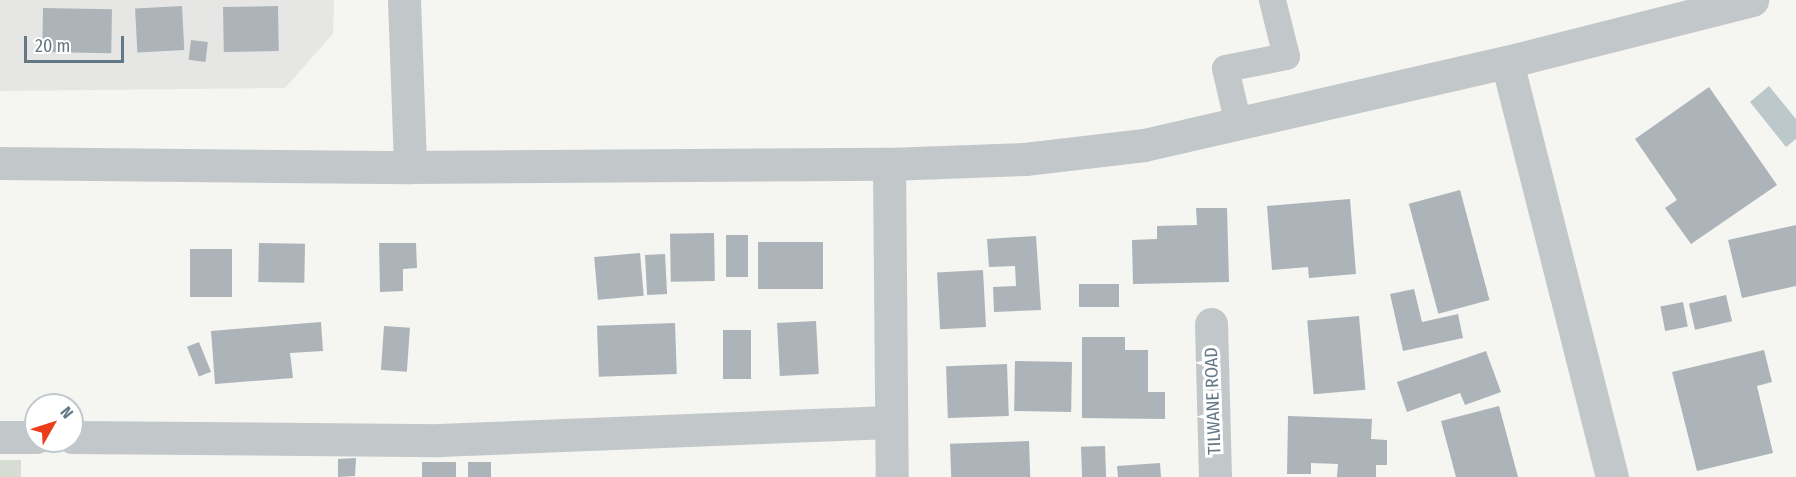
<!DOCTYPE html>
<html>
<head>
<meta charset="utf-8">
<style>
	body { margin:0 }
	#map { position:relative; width:1796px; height:477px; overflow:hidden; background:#f5f5f1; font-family:"Fira Sans Condensed",sans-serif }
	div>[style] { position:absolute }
	.built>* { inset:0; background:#e6e7e5 }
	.green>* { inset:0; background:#d7ddd2; transform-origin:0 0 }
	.water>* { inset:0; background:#bcc8cc }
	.building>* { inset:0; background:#acb4b9; transform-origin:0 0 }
	.pedestrian>* { height:27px; margin:-13.5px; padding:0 13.5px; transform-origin:13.5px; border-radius:13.5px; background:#c2c7c9 }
	.minor>* { height:33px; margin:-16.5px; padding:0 16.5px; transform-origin:16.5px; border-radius:16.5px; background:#c2c7c9 }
	.tertiary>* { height:33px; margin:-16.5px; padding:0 16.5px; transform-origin:16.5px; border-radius:16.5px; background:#c2c7c9 }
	span { translate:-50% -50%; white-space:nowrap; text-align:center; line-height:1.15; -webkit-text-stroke:6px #fff; paint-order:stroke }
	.street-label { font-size:18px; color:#637784 }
	.north { position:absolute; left:24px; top:393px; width:60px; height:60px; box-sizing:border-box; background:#fff; border:2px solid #c1c9ce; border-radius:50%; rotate:51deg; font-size:16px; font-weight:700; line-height:24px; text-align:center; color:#637784 }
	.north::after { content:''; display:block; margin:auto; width:21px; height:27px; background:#ec3d1b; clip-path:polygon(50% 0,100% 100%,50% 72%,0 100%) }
	.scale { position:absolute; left:24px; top:36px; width:100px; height:27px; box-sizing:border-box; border:3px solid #637784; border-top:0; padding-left:8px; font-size:18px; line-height:21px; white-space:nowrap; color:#637784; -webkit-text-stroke:4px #fff; paint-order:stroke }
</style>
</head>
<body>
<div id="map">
	<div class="built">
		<i style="clip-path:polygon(0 0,334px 0,333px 34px,285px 88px,0 91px)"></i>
	</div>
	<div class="green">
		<i style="left:0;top:460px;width:21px;height:17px"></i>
	</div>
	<div class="water">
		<i style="clip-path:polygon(1769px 86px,1796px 119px,1796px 139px,1786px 147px,1750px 102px)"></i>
	</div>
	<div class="building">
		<i style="left:182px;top:6px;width:44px;height:47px;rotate:87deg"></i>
		<i style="left:278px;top:6px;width:45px;height:55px;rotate:89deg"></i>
		<i style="left:43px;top:8px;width:69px;height:44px;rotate:1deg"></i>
		<i style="left:191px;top:40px;width:17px;height:20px;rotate:7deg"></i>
		<i style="clip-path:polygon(1709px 87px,1777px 185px,1691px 244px,1665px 208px,1677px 200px,1635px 139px)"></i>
		<i style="left:1460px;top:190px;width:114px;height:53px;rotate:75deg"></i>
		<i style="clip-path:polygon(1350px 199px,1356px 274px,1309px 278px,1308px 267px,1272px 270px,1267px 206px)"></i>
		<i style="clip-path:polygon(1196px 208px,1227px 208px,1229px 282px,1133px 284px,1132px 240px,1157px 239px,1157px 226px,1197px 225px)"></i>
		<i style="clip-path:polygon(1796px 225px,1796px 286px,1742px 298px,1728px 240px)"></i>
		<i style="left:714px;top:233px;width:48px;height:44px;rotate:89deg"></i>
		<i style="left:726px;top:235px;width:22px;height:42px"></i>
		<i style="clip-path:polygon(1036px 236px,1041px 310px,994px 312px,993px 287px,1016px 286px,1015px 266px,989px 267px,987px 239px)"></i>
		<i style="left:758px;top:242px;width:65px;height:47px"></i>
		<i style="left:259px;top:243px;width:46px;height:39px;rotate:1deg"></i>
		<i style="clip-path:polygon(379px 243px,416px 243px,417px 268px,403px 269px,403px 291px,380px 292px)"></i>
		<i style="left:190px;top:249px;width:42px;height:48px"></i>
		<i style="left:640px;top:253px;width:43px;height:46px;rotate:85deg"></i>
		<i style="left:665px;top:254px;width:40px;height:20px;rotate:87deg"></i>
		<i style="left:983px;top:270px;width:57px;height:46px;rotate:87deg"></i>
		<i style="left:1079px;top:284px;width:40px;height:23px"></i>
		<i style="clip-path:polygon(1414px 289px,1422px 322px,1458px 314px,1463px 338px,1403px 351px,1390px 294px)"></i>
		<i style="left:1726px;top:295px;width:27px;height:38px;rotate:77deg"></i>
		<i style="left:1683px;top:302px;width:25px;height:23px;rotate:79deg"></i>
		<i style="left:1359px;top:316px;width:74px;height:52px;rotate:85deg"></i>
		<i style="left:816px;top:321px;width:53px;height:39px;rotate:87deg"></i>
		<i style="clip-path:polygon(321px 322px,323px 351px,290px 353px,293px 378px,215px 384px,211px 331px)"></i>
		<i style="left:675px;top:323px;width:51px;height:78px;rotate:88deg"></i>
		<i style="left:384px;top:326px;width:26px;height:44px;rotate:4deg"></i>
		<i style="left:723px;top:330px;width:28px;height:49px"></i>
		<i style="clip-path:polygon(1082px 337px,1125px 337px,1125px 350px,1148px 350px,1148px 392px,1165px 392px,1165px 419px,1082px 418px)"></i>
		<i style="left:199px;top:342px;width:32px;height:13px;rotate:68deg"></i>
		<i style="clip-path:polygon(1764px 350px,1772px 382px,1757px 386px,1773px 453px,1697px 471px,1672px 372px)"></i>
		<i style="clip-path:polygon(1486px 351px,1501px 392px,1465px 405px,1460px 393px,1407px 412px,1397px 382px)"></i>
		<i style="left:1015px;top:361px;width:57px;height:50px;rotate:1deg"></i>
		<i style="left:1007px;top:364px;width:52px;height:61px;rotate:88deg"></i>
		<i style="clip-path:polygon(1499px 406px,1518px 477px,1456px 477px,1441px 421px)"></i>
		<i style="clip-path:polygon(1288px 416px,1372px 419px,1371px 439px,1387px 440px,1387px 465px,1376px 465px,1376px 477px,1337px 477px,1338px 464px,1311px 463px,1311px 474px,1287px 474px)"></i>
		<i style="left:1029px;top:441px;width:36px;height:79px;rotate:88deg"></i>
		<i style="left:1105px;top:446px;width:31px;height:24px;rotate:88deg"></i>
		<i style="clip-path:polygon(356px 458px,355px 476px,338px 477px,338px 459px)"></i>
		<i style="left:422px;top:462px;width:34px;height:15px"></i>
		<i style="left:468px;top:462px;width:23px;height:15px"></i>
		<i style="clip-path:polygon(1160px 463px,1161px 477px,1118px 477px,1117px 466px)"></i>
	</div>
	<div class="pedestrian">
		<i style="left:1238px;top:124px;width:57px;rotate:-103.1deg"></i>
		<i style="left:1225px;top:68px;width:62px;rotate:-11.1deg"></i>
		<i style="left:1286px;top:56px;width:58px;rotate:-104deg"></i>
	</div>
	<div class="minor">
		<i style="left:404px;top:0;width:167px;rotate:87.9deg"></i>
		<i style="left:1507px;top:62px;width:428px;rotate:75.8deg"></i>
		<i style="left:889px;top:164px;width:313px;rotate:89.5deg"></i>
		<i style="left:1211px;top:324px;width:153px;rotate:88.5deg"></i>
		<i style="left:0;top:437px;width:36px"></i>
		<i style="left:72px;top:437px;width:367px;rotate:0.5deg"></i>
		<i style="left:439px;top:440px;width:451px;rotate:-2.3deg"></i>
	</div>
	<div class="tertiary">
		<i style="left:0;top:163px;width:410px;rotate:0.6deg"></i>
		<i style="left:410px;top:167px;width:479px;rotate:-0.4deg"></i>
		<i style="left:889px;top:164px;width:136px;rotate:-2.1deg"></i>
		<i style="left:1025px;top:159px;width:120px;rotate:-6.7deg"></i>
		<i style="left:1144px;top:145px;width:372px;rotate:-12.9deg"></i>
		<i style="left:1507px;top:62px;width:253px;rotate:-14.2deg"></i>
	</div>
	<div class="street-label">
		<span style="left:1213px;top:401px;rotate:-92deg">TILWANE ROAD</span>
	</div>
	<div class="north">N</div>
	<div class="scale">20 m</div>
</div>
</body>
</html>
